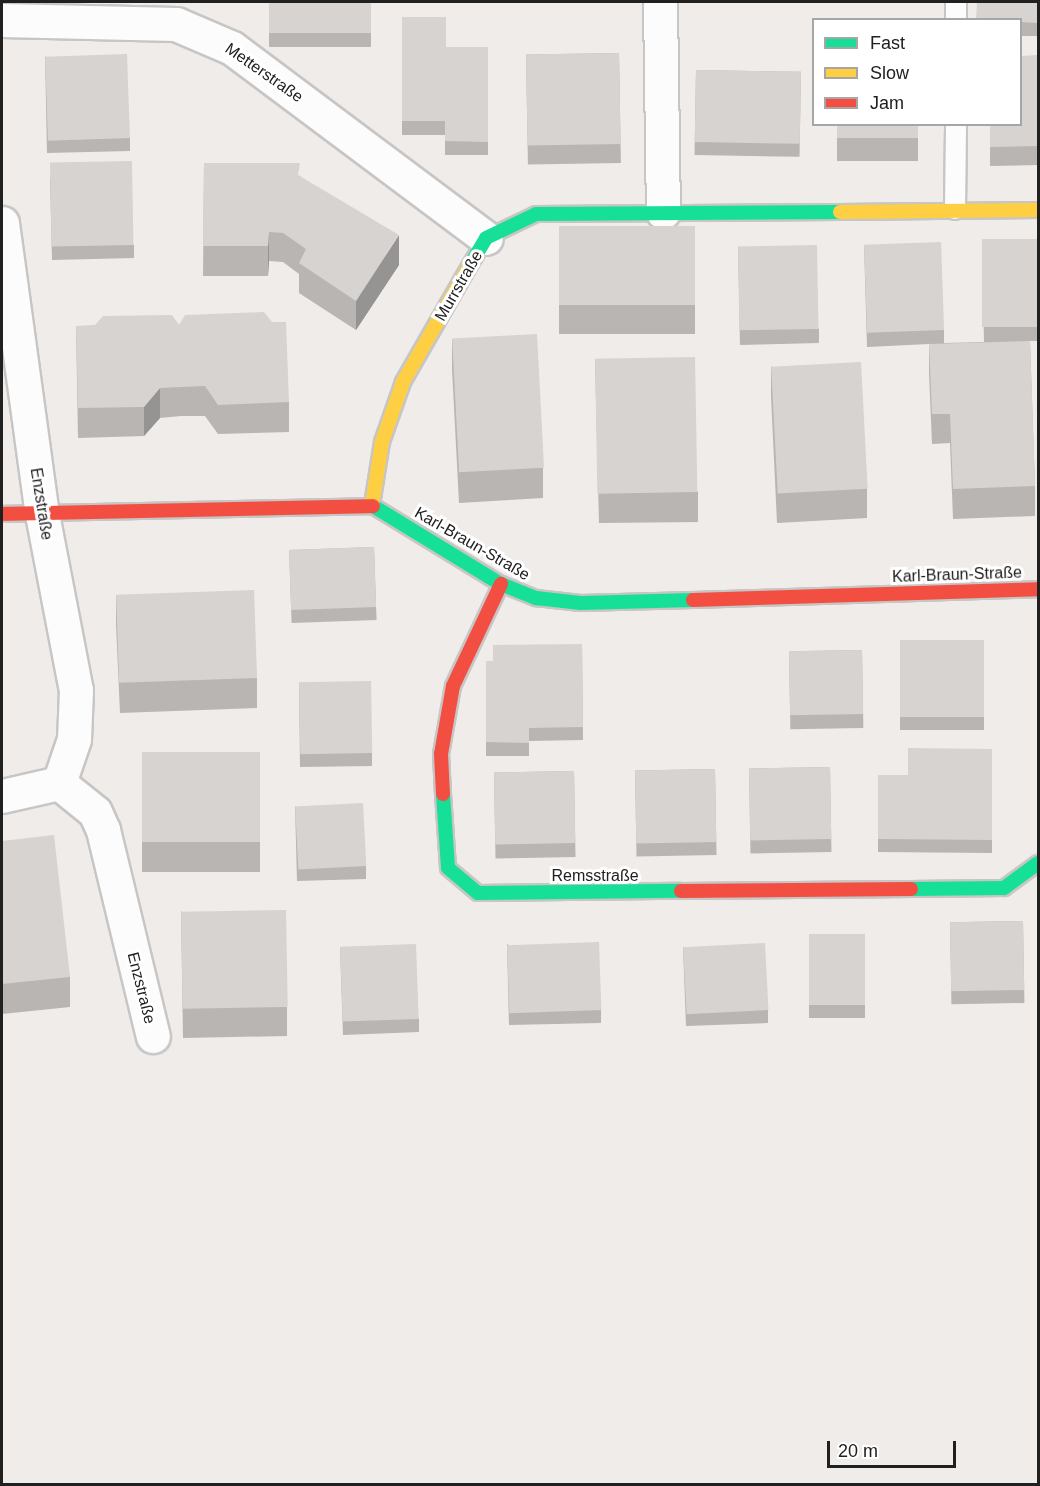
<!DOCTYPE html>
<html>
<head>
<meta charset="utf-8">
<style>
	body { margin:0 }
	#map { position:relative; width:1040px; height:1486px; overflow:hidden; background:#efece9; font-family:Arial,sans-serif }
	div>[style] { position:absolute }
	.roads { filter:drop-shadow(2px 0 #c7c6c5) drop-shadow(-2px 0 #c7c6c5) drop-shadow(0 2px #c7c6c5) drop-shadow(0 -2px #c7c6c5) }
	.lane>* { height:20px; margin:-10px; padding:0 10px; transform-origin:10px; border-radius:10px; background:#fdfcfc }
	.street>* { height:33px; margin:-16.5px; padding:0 16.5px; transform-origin:16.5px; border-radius:16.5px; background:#fdfcfc }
	.fast>* { height:14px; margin:-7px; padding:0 7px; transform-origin:7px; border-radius:7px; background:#16e098 }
	.slow>* { height:14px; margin:-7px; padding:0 7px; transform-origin:7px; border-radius:7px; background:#ffcf43 }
	.jam>* { height:14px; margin:-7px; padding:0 7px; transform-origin:7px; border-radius:7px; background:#f24e42 }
	.wall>* { inset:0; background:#b8b5b3; transform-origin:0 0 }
	.shaded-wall>* { inset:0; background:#969492 }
	.building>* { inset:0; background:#d6d3d0; transform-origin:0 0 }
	span { translate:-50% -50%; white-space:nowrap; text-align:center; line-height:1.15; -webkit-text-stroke:6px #fff; paint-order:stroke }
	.street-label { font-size:16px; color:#202020 }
	.frame { position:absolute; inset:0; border:3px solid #202020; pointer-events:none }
	.legend { position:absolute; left:812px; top:18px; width:210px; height:108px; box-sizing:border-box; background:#fff; border:2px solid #a6a6a6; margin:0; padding:8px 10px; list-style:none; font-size:18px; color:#202020 }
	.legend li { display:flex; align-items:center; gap:12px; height:30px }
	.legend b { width:30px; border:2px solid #a6a6a6 }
	.scale { position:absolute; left:827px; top:1441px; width:129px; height:27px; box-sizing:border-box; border:3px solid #202020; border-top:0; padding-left:8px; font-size:18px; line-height:21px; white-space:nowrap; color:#202020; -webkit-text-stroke:4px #fff; paint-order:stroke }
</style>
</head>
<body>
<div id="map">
	<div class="roads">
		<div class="lane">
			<i style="left:956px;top:20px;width:18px;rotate:-90deg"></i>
			<i style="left:955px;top:209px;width:85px;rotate:-89.3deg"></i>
		</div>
		<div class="street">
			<i style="left:660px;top:2px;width:210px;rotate:89.2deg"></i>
			<i style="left:2px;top:20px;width:174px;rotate:1.3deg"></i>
			<i style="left:176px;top:24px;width:61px;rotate:23.2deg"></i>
			<i style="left:232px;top:48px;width:317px;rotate:36.8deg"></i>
			<i style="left:2px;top:223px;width:294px;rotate:82.2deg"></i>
			<i style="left:42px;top:514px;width:179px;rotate:79.1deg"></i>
			<i style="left:76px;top:690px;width:49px;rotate:92.3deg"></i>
			<i style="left:74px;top:739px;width:46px;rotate:108.8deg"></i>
			<i style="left:59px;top:783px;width:46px;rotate:38.9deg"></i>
			<i style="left:95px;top:812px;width:20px;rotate:66deg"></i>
			<i style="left:103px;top:830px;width:212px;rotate:76.4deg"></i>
			<i style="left:2px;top:796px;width:58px;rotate:-12.8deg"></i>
		</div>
		<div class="fast">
			<i style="left:470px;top:265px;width:31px;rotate:-59deg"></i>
			<i style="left:486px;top:238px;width:55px;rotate:-25.6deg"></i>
			<i style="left:536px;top:214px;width:304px;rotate:-0.4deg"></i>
			<i style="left:373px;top:506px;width:150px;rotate:31.4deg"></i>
			<i style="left:501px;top:584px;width:38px;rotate:22deg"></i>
			<i style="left:536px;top:598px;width:45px;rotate:6.3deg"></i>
			<i style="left:581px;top:603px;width:112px;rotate:-1.5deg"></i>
			<i style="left:443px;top:794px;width:74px;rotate:86.1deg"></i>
			<i style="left:448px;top:868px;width:39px;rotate:40deg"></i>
			<i style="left:478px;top:893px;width:203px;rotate:-0.6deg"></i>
			<i style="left:911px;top:889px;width:93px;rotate:-0.6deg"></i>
			<i style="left:1004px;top:888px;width:42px;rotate:-36.3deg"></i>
		</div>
		<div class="slow">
			<i style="left:840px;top:212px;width:198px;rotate:-0.6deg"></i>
			<i style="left:372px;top:505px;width:64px;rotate:-81deg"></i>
			<i style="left:382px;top:442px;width:64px;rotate:-70.7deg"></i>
			<i style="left:403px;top:382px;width:135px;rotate:-60.2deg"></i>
		</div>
		<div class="jam">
			<i style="left:2px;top:514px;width:371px;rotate:-1.2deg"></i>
			<i style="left:693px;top:600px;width:345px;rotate:-1.8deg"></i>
			<i style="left:443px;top:794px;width:40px;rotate:-92.9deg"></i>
			<i style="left:441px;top:754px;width:69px;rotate:-80deg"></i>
			<i style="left:453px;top:686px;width:113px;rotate:-64.8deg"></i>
			<i style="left:681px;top:891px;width:230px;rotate:-0.5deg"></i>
		</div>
	</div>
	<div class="wall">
		<i style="left:269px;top:2px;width:102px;height:45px"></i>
		<i style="clip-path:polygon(1038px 2px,1038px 36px,1020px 36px,1020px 20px)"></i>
		<i style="clip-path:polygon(402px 17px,446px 47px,488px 47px,488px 155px,445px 155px,445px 135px,402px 135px)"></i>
		<i style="left:619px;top:53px;width:110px;height:93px;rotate:89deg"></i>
		<i style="clip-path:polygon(1038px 55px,1038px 165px,990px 166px,990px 124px)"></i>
		<i style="clip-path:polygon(45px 56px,130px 138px,130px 151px,47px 153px)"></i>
		<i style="left:696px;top:70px;width:105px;height:85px;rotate:1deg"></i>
		<i style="left:837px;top:124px;width:81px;height:37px"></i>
		<i style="clip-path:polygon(204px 163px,300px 176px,399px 265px,356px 330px,299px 293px,299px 274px,283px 262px,269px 261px,268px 276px,203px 276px)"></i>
		<i style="clip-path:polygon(50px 177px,134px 245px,134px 258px,52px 260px)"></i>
		<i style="left:559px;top:226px;width:136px;height:108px"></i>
		<i style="clip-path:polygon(1038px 239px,1038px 341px,1030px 341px,1035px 486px,1035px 516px,953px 519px,950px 443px,932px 444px,929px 373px,929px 344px,867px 347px,864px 245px,944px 330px,944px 343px,984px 342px,982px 254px)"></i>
		<i style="clip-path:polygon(738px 246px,819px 329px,819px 343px,740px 345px)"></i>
		<i style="clip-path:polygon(179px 325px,289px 402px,289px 432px,218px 434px,205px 416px,181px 416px,160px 418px,144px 436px,78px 438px,76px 326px)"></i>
		<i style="clip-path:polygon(452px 339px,543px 468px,543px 498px,459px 503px,452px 369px)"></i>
		<i style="clip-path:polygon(595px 359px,698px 492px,698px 522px,599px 523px)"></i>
		<i style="clip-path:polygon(771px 366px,867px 489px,867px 518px,777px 523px,771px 396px)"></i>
		<i style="left:374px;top:547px;width:73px;height:85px;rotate:88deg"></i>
		<i style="clip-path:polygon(116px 595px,257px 678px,257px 708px,120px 713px,116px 624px)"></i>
		<i style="left:900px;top:640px;width:84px;height:90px"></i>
		<i style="clip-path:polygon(582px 644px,583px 740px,529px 741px,529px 756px,486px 756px,486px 661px,493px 661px)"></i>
		<i style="left:862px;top:650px;width:78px;height:73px;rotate:89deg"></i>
		<i style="clip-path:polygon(299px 682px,372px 753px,372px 766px,300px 767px)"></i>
		<i style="clip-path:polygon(992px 749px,992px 853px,878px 852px,878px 775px,908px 775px)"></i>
		<i style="left:142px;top:752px;width:118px;height:120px"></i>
		<i style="left:830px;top:767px;width:85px;height:81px;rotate:89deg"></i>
		<i style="left:715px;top:769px;width:86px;height:80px;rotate:89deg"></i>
		<i style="left:574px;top:771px;width:86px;height:80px;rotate:89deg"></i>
		<i style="clip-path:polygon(295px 806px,366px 866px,366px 879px,297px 881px)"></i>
		<i style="clip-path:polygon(2px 841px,70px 977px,70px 1007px,2px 1014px)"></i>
		<i style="clip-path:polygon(181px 911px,287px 1007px,287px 1036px,183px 1038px)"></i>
		<i style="left:1023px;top:921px;width:82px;height:73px;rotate:89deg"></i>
		<i style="left:809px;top:934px;width:56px;height:84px"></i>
		<i style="clip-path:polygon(507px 944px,601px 1010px,601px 1023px,509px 1025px)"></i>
		<i style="clip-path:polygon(340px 947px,419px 1019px,419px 1032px,343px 1035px)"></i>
		<i style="clip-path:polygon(683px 947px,768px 1010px,768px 1023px,686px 1026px)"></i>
	</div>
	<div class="shaded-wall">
		<i style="clip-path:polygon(269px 232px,269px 261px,268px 276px,268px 246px)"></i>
		<i style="clip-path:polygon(399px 235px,399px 265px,356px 330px,356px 301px)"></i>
		<i style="clip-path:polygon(160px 388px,160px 418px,144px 436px,144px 407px)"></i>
	</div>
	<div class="building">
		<i style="left:269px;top:2px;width:102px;height:31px"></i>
		<i style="clip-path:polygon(977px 2px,1038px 2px,1038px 23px,1020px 22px,1020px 20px,976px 20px)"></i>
		<i style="clip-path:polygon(402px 17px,446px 17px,446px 47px,488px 47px,488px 142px,445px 141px,445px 121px,402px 121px)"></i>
		<i style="left:619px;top:53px;width:91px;height:93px;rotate:89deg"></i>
		<i style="left:127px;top:54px;width:84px;height:82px;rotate:88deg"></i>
		<i style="clip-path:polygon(1038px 55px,1038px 146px,990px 147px,990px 124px,1020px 124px,1020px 56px)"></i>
		<i style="left:696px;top:70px;width:105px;height:72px;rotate:1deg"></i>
		<i style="left:837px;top:124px;width:81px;height:14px"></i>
		<i style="left:132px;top:161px;width:84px;height:82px;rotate:89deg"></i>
		<i style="clip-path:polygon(204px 163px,300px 163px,298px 175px,399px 235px,356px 301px,299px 263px,306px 249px,283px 233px,269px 232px,268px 246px,203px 246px)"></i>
		<i style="left:559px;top:226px;width:136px;height:79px"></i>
		<i style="left:1038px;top:239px;width:88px;height:56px;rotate:90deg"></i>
		<i style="left:941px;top:242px;width:88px;height:77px;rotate:88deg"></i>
		<i style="left:817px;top:245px;width:84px;height:79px;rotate:89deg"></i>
		<i style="clip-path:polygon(264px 312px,272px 322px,286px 322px,289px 402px,218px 405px,205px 386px,181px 387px,160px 388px,144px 407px,78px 408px,76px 326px,95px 325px,103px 316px,172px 315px,179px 325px,185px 315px)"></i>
		<i style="left:537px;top:334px;width:134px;height:85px;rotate:87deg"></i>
		<i style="clip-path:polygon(1030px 341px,1035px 486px,953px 489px,950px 414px,932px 414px,929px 344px)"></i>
		<i style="left:695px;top:357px;width:135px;height:100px;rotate:89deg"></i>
		<i style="left:861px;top:362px;width:127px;height:90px;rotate:87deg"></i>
		<i style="left:374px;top:547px;width:60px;height:85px;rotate:88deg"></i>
		<i style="left:254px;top:590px;width:88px;height:138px;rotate:88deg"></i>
		<i style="left:900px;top:640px;width:84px;height:77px"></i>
		<i style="clip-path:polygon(582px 644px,583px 727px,529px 728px,529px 743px,486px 742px,486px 661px,493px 661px,493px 645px)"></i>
		<i style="left:862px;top:650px;width:64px;height:73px;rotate:89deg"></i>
		<i style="left:371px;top:681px;width:72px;height:72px;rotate:89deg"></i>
		<i style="clip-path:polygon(908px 748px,992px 749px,992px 840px,878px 839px,878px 775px,908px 775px)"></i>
		<i style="left:142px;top:752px;width:118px;height:90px"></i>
		<i style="left:830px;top:767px;width:72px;height:81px;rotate:89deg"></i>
		<i style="left:715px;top:769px;width:73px;height:80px;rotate:89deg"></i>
		<i style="left:574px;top:771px;width:72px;height:80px;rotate:89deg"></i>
		<i style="left:363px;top:803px;width:63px;height:68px;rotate:87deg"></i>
		<i style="clip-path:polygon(54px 835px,70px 977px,2px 984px,2px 841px)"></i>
		<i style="left:286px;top:910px;width:97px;height:105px;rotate:89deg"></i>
		<i style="left:1023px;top:921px;width:69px;height:73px;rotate:89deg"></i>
		<i style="left:809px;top:934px;width:56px;height:71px"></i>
		<i style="left:599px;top:942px;width:68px;height:92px;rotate:88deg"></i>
		<i style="left:765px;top:943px;width:67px;height:82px;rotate:87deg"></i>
		<i style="left:416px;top:944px;width:75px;height:76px;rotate:88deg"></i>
	</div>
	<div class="street-label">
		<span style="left:264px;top:73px;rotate:35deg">Metterstraße</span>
		<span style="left:459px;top:286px;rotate:-60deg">Murrstraße</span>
		<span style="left:41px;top:504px;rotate:81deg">Enzstraße</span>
		<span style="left:472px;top:544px;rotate:30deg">Karl-Braun-Straße</span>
		<span style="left:957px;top:575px;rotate:-2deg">Karl-Braun-Straße</span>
		<span style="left:595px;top:876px">Remsstraße</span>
		<span style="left:141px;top:988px;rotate:76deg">Enzstraße</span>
	</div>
	<div class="frame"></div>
	<ul class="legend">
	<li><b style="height:8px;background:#16e098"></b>Fast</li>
	<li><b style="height:8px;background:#ffcf43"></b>Slow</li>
	<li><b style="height:8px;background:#f24e42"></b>Jam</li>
	</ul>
	<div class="scale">20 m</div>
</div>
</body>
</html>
